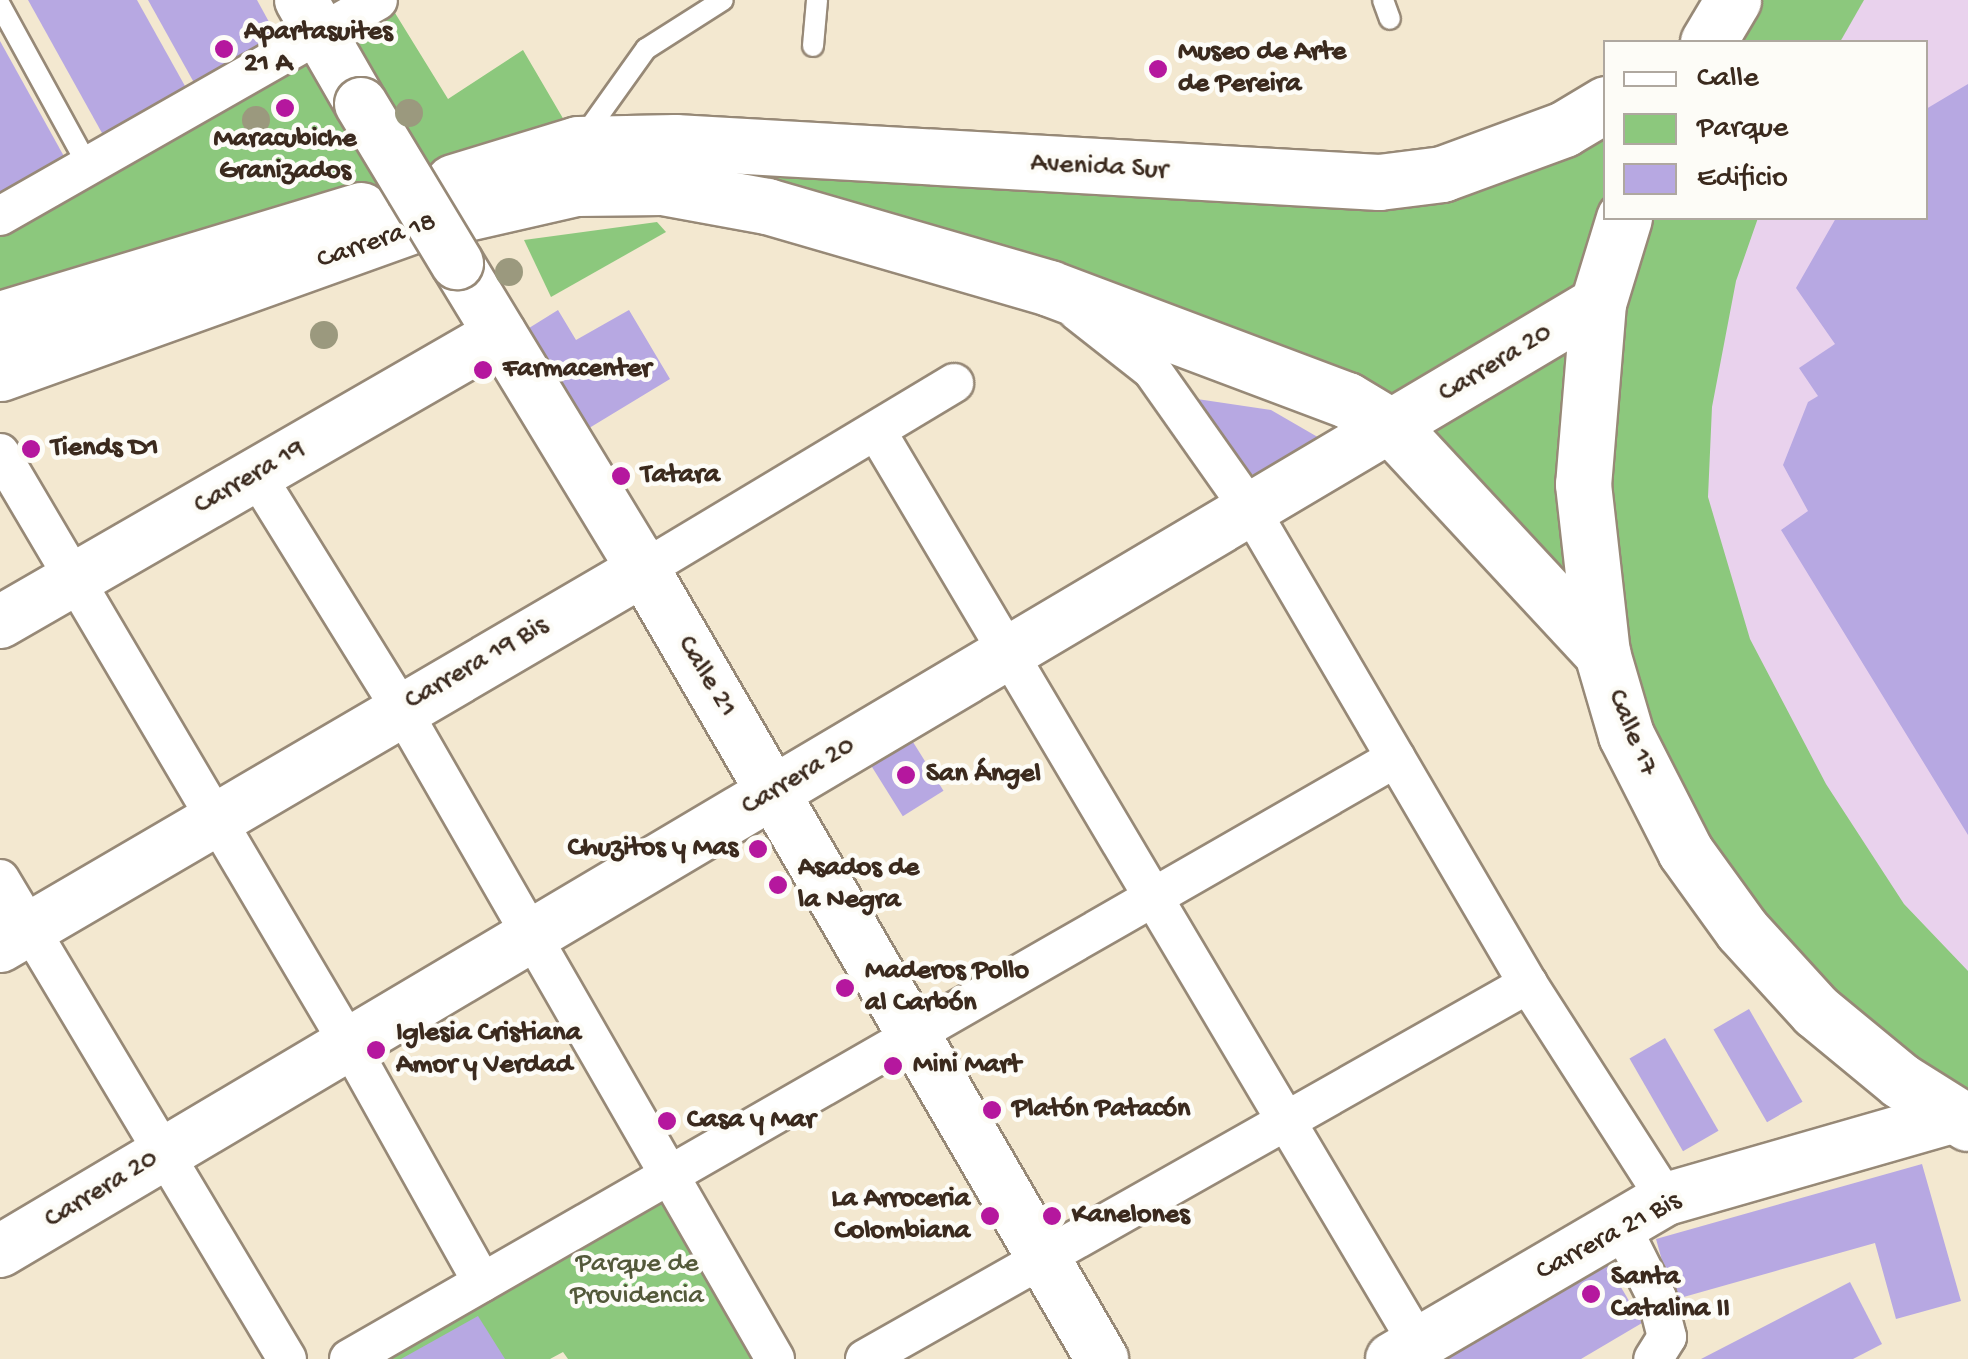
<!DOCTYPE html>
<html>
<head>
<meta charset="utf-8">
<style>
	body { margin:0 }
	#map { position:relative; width:1968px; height:1359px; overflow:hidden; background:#f3e8d0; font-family:"Gochi Hand",sans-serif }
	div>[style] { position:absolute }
	.built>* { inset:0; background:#e9d2ed }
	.green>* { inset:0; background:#8cc87d }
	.building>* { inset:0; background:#b7a8e2; transform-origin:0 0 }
	.roads { filter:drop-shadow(2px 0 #978977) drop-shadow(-2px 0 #978977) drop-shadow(0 2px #978977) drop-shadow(0 -2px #978977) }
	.lane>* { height:20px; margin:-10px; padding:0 10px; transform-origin:10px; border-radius:10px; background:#fff }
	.street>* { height:38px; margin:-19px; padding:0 19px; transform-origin:19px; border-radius:19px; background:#fff }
	.secondary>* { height:52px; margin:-26px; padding:0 26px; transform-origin:26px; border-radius:26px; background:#fff }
	.primary>* { height:55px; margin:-27.5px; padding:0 27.5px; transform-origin:27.5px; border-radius:27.5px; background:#fff }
	.bridges { filter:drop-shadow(2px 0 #978977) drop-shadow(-2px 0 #978977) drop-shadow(0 2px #978977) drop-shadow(0 -2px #978977) }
	.secondary-bridge>* { height:52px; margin:-26px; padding:0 26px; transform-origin:26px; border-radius:26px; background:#fff }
	.trees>* { width:28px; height:28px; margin:-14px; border-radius:50%; background:#9b997e }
	.dots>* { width:28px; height:28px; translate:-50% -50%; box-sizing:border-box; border:5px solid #fdfcf7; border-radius:50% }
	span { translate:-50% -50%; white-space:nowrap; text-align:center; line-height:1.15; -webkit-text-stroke:9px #fdfcf7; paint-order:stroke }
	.poi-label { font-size:28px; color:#3b2a1e; font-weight:700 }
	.left { translate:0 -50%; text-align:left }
	.right { translate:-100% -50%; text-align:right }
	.street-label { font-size:28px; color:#3b2a1e }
	.park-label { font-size:28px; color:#53593a }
	.legend { position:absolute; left:1603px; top:40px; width:325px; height:180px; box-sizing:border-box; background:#fdfcf7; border:2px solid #afa8a0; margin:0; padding:12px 18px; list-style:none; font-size:30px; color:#3b2a1e }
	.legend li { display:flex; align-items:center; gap:20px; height:50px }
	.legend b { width:50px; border:2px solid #afa8a0 }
</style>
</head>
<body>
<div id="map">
	<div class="built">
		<i style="clip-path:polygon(1733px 0,1968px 0,1968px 1123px,1816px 1011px,1624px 218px,1926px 218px,1926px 42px,1708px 42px)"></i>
	</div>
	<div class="green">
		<i style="clip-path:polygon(387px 0,448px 99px,523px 50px,578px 144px,0 319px,0 216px)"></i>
		<i style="clip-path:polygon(1733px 0,1864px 0,1840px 42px,1707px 42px)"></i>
		<i style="clip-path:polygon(1605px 104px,1606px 218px,1758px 218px,1736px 281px,1712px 407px,1708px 497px,1750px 639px,1826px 784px,1904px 904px,1968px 971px,1968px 1123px,1742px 930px,1602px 653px,1392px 427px,740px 184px,747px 167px,1379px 182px)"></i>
		<i style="clip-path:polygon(657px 222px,666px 232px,551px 297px,524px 240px)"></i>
		<i style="clip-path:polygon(665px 1173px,775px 1359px,568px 1359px,563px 1352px,550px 1359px,349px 1359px)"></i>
	</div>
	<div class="building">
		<i style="clip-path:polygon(28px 0,137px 0,190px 95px,107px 142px)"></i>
		<i style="clip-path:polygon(148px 0,257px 0,280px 42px,197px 88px)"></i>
		<i style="clip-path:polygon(0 41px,66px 160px,0 197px)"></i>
		<i style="clip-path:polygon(1968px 84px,1968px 835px,1781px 530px,1808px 511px,1783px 465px,1808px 402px,1818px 396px,1799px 368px,1835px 344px,1796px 288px,1836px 218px,1926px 218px,1926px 109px)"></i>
		<i style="clip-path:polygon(558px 310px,576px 340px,629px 310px,670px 379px,581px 433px,521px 333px)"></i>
		<i style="clip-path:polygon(1197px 399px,1271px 410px,1328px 443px,1268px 479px,1247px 473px)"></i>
		<i style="left:908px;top:734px;width:67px;height:48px;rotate:58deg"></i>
		<i style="left:1749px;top:1009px;width:107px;height:41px;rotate:60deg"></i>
		<i style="left:1665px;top:1038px;width:107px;height:41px;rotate:60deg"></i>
		<i style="clip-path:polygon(1922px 1164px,1961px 1301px,1896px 1319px,1875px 1243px,1673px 1300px,1656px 1239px)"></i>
		<i style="clip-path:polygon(1608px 1265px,1642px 1323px,1581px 1359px,1447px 1359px)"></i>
		<i style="clip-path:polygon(1850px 1282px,1882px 1344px,1853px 1359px,1701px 1359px)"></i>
		<i style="clip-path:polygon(478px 1316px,505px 1359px,401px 1359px)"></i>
	</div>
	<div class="roads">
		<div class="lane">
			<i style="left:1383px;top:0;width:20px;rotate:70deg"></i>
			<i style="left:0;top:5px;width:183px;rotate:61.3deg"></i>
			<i style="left:813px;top:46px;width:46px;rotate:-85deg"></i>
			<i style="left:581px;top:140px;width:112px;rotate:-54.5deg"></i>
			<i style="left:646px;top:49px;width:91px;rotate:-32.5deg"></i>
		</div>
		<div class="street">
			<i style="left:0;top:216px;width:435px;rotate:-29.7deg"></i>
			<i style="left:1077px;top:311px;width:95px;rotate:38.2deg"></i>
			<i style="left:1152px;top:370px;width:170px;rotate:54.8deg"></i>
			<i style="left:1250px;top:509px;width:550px;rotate:59.66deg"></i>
			<i style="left:1528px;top:984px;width:255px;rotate:57.3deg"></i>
			<i style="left:877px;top:432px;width:1060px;rotate:59.3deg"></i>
			<i style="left:0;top:453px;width:686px;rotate:59.44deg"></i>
			<i style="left:349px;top:1044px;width:273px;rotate:60.8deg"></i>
			<i style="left:256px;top:475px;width:273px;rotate:58.2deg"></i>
			<i style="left:400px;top:707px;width:752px;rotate:60.09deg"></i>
			<i style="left:643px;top:570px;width:363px;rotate:-31deg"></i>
			<i style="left:0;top:879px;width:559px;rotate:59.12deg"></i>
			<i style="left:1621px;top:1226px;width:80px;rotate:63.4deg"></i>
			<i style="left:1657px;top:1298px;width:40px;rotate:75.6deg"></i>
			<i style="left:1667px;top:1337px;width:26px;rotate:122deg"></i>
			<i style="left:349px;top:1359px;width:1207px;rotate:-29.86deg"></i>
			<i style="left:865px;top:1359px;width:762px;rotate:-29.49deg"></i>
		</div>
		<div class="secondary">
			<i style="left:301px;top:0;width:120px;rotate:60deg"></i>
			<i style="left:457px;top:263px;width:344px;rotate:58.7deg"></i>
			<i style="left:636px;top:557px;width:928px;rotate:59.84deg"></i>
			<i style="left:0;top:622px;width:577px;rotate:-29.94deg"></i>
			<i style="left:0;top:946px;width:745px;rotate:-30.32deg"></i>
			<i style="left:0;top:1251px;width:1858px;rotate:-30.68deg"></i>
			<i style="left:1392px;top:1359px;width:317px;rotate:-30.3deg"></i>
			<i style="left:1666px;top:1199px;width:302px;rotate:-16deg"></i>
		</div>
		<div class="primary">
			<i style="left:1708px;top:42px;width:49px;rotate:-59.2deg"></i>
			<i style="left:453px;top:182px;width:131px;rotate:-16.9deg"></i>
			<i style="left:578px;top:144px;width:97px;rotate:-1.2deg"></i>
			<i style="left:675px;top:142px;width:705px;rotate:3.25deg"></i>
			<i style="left:1379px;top:182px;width:64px;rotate:-7.2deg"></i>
			<i style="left:1442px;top:174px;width:130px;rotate:-20.2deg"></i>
			<i style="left:1564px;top:129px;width:49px;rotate:-30.8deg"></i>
			<i style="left:1624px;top:218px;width:89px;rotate:107deg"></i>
			<i style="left:1598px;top:303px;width:182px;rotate:94.7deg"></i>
			<i style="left:1583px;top:484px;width:170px;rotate:83.6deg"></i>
			<i style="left:1602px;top:653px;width:85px;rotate:73.7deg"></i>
			<i style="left:1626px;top:735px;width:130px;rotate:63deg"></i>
			<i style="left:1685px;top:851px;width:97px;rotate:54.2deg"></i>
			<i style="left:1742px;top:930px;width:110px;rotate:47.6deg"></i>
			<i style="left:1816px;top:1011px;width:110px;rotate:39.5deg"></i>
			<i style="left:1901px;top:1081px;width:79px;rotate:32.1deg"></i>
			<i style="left:0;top:319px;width:377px;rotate:-16.8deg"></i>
			<i style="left:0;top:373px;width:440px;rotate:-19.7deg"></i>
			<i style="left:414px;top:225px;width:166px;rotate:-12.9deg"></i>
			<i style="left:576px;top:188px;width:86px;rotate:-0.7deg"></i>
			<i style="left:662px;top:187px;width:107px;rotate:10.3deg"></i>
			<i style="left:767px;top:206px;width:294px;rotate:16.2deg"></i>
			<i style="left:1049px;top:288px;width:318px;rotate:20.6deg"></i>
			<i style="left:1347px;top:400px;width:52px;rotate:31deg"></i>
			<i style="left:1392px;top:427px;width:309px;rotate:47.1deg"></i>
		</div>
	</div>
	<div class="bridges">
		<div class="secondary-bridge">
			<i style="left:361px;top:104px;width:186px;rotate:58.9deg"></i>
		</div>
	</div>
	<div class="trees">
		<i style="left:409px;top:113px"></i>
		<i style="left:256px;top:120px"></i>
		<i style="left:509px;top:272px"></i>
		<i style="left:324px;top:335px"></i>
	</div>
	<div class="dots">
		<i style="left:224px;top:49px;background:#b5179e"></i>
		<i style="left:1158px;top:69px;background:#b5179e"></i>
		<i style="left:285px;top:108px;background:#b5179e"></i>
		<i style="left:483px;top:370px;background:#b5179e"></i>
		<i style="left:31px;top:449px;background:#b5179e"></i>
		<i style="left:621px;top:476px;background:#b5179e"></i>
		<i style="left:906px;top:775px;background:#b5179e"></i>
		<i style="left:758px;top:849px;background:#b5179e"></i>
		<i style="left:778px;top:885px;background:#b5179e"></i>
		<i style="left:845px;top:988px;background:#b5179e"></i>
		<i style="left:376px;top:1050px;background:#b5179e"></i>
		<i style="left:893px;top:1066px;background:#b5179e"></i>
		<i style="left:992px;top:1110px;background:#b5179e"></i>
		<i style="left:667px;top:1121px;background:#b5179e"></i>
		<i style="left:990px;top:1216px;background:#b5179e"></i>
		<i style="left:1052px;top:1216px;background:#b5179e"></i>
		<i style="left:1591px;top:1294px;background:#b5179e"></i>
	</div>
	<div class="poi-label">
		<span class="left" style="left:244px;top:49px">Apartasuites<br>21 A</span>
		<span class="left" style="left:1178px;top:69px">Museo de Arte<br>de Pereira</span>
		<span style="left:285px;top:156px">Maracubiche<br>Granizados</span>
		<span class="left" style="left:503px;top:370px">Farmacenter</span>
		<span class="left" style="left:51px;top:449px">Tiends D1</span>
		<span class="left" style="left:641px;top:476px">Tatara</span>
		<span class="left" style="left:926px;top:775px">San Ángel</span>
		<span class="right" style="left:738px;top:849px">Chuzitos y Mas</span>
		<span class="left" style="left:798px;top:885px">Asados de<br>la Negra</span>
		<span class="left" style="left:865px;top:988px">Maderos Pollo<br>al Carbón</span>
		<span class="left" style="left:396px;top:1050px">Iglesia Cristiana<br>Amor y Verdad</span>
		<span class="left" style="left:913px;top:1066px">Mini Mart</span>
		<span class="left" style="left:1012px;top:1110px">Platón Patacón</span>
		<span class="left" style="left:687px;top:1121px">Casa y Mar</span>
		<span class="right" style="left:970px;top:1216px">La Arroceria<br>Colombiana</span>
		<span class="left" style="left:1072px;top:1216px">Kanelones</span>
		<span class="left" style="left:1611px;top:1294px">Santa<br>Catalina II</span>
	</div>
	<div class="street-label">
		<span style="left:1099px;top:168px;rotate:3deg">Avenida Sur</span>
		<span style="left:377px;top:242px;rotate:-19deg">Carrera 18</span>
		<span style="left:1496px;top:364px;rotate:-31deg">Carrera 20</span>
		<span style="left:250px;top:478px;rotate:-30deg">Carrera 19</span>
		<span style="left:477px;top:664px;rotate:-30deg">Carrera 19 Bis</span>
		<span style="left:706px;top:677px;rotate:59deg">Calle 21</span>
		<span style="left:1631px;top:733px;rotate:68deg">Calle 17</span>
		<span style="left:799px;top:777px;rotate:-31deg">Carrera 20</span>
		<span style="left:102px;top:1190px;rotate:-31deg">Carrera 20</span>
		<span style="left:1609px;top:1237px;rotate:-28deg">Carrera 21 Bis</span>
	</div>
	<div class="park-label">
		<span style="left:637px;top:1281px">Parque de<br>Providencia</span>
	</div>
	<ul class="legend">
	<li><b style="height:12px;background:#fff"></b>Calle</li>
	<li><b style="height:28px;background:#8cc87d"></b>Parque</li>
	<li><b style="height:28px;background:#b7a8e2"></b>Edificio</li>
	</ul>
</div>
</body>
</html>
